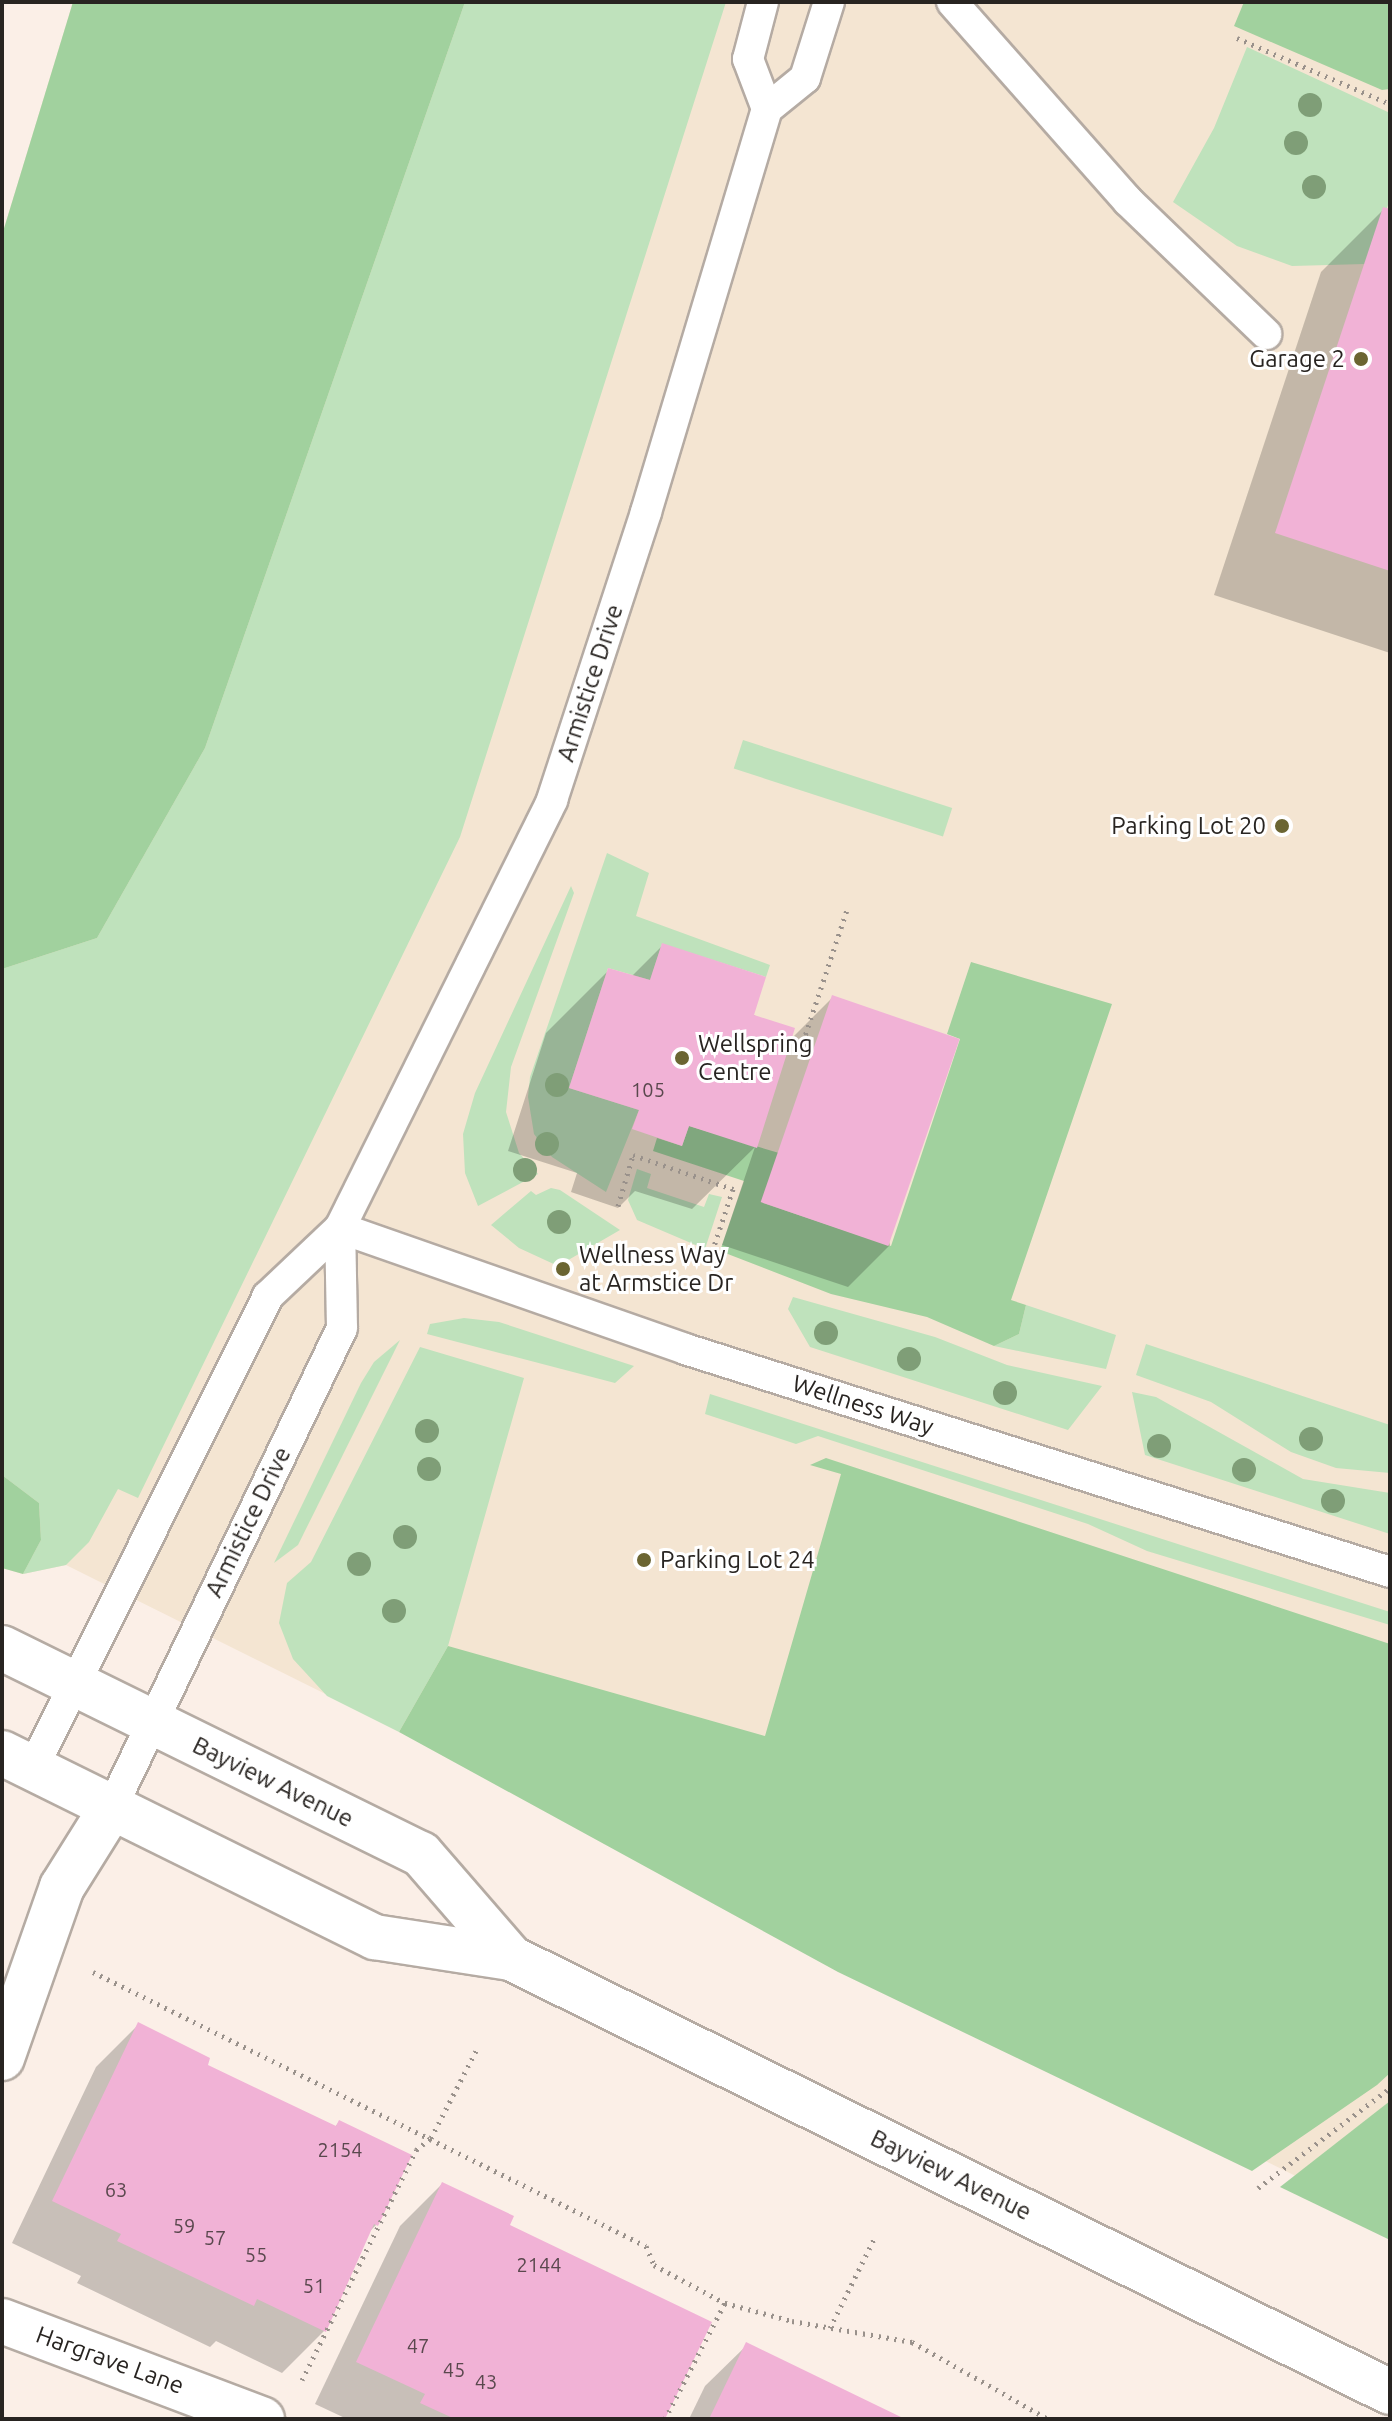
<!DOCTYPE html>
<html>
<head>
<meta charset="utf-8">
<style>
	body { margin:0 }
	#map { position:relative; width:1392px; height:2421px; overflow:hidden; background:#fbefe7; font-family:Ubuntu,sans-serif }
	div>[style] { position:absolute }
	.medical>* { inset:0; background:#f4e5d2 }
	.green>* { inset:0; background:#bfe2bc; transform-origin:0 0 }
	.forest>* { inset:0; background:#a1d19e }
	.shadow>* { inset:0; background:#0003 }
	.building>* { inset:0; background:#f1b2d6; transform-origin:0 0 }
	.path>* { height:5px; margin-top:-2.5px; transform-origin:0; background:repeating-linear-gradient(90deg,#99918b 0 2px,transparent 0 8px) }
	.roads { filter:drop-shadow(2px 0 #b5aba3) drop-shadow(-2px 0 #b5aba3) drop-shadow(0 2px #b5aba3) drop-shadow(0 -2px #b5aba3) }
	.lane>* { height:30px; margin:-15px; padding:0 15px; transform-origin:15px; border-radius:15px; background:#fff }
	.street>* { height:44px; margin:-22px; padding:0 22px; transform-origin:22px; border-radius:22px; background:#fff }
	.secondary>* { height:44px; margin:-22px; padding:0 22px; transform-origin:22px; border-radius:22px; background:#fff }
	.trees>* { width:24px; height:24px; margin:-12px; border-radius:50%; background:#7f9e77 }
	.dots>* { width:22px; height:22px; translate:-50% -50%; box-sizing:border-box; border:4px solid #fff; border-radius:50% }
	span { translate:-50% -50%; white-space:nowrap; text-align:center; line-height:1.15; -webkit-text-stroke:6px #fff; paint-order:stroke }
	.number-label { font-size:20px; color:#5a484e }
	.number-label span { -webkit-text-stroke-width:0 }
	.poi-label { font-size:24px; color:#282421 }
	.right { translate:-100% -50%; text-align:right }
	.left { translate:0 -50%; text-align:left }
	.street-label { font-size:24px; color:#282421 }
	.frame { position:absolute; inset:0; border:4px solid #282421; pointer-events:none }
</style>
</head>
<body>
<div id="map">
	<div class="medical">
		<i style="clip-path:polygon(73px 2px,1390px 2px,1390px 2223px,66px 1565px,23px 1574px,2px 1568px,2px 235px)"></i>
	</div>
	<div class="green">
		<i style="clip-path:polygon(465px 2px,726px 2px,460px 837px,138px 1498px,118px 1489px,89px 1542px,66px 1565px,23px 1574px,41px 1540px,39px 1503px,2px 1475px,2px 969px,97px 938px,205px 748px)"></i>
		<i style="clip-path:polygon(1247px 47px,1390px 113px,1390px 200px,1365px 264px,1292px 266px,1237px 246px,1173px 202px,1214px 128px)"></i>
		<i style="left:743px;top:740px;width:220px;height:30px;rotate:18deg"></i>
		<i style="clip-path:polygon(607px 853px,649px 873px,636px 916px,770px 965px,766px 977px,662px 944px,650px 980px,608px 968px,569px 1088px,639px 1110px,606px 1192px,552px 1157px,534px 1134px,528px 1097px,530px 1077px)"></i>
		<i style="clip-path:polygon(571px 886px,574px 893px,511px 1067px,506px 1112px,519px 1153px,538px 1174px,478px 1206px,465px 1173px,463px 1134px,475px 1093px)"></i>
		<i style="clip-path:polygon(637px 1169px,651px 1174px,647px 1188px,704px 1207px,709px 1194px,722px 1197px,705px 1249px,637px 1220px,628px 1200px)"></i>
		<i style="clip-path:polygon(551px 1188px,560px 1190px,620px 1230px,558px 1266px,519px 1248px,491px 1225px,531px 1191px,536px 1195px)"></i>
		<i style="clip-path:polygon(793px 1297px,935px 1337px,1007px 1365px,1102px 1386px,1068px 1430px,810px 1347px,788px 1309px)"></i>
		<i style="clip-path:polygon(1026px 1305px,1116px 1335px,1106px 1369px,994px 1346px,1019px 1334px)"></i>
		<i style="clip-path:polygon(464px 1318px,499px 1322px,634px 1366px,615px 1383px,427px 1334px,430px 1324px)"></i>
		<i style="clip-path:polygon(400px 1340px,298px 1545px,274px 1563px,361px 1383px,374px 1362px)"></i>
		<i style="clip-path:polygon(1146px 1344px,1390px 1425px,1390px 1473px,1336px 1468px,1291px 1452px,1211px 1402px,1136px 1375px)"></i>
		<i style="clip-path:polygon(420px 1347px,524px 1378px,448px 1646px,399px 1732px,327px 1696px,293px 1659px,279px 1623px,287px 1583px,311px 1562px)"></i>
		<i style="clip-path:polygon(1132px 1392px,1156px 1397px,1303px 1479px,1390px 1493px,1390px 1534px,1145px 1455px)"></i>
		<i style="clip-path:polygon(710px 1394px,1390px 1612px,1390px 1625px,1147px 1551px,1088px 1524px,818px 1436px,796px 1444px,705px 1414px)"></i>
	</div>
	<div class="forest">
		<i style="clip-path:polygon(73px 2px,465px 2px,205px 748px,97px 938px,2px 969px,2px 235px)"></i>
		<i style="clip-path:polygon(1244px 2px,1390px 2px,1390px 89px,1382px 90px,1234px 26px)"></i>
		<i style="clip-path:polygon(971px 962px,1112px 1004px,1011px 1300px,1026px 1305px,1019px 1334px,994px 1346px,927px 1317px,831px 1294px,720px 1251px,744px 1181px,653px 1151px,657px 1138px,682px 1146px,689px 1126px,779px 1153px,763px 1203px,891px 1246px,960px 1039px,947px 1034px)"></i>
		<i style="clip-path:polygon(826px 1458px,1390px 1644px,1390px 2073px,1377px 2085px,1252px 2171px,838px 1972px,399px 1732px,448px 1646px,765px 1736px,841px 1474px,810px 1465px)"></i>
		<i style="clip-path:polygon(2px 1475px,39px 1503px,41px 1540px,23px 1574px,2px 1568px)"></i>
		<i style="clip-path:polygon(1390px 2101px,1390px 2240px,1280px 2187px)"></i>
	</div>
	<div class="shadow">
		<i style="clip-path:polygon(1384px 209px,1390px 211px,1390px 653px,1214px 595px,1321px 272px)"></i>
		<i style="clip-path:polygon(662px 946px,789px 1041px,832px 998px,890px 1245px,848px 1287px,722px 1245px,755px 1147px,692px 1209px,635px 1191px,618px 1208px,571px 1192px,577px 1173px,508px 1151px,546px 1033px,609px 970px,631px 977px)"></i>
		<i style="clip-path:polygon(138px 2025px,205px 2066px,334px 2128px,339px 2122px,376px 2225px,367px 2234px,324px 2331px,282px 2373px,216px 2341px,210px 2347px,77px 2283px,81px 2276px,12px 2243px,96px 2067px)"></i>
		<i style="clip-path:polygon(442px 2184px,507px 2226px,663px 2419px,347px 2419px,315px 2404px,400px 2226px)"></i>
		<i style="clip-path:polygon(747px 2345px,900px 2419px,689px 2419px,705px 2386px)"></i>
	</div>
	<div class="building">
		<i style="clip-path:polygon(1383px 207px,1390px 209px,1390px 571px,1275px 533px)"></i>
		<i style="clip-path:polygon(662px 943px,766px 977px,754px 1015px,795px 1028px,757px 1148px,689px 1126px,682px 1146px,632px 1129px,639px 1110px,569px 1088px,608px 968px,650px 980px)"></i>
		<i style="left:832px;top:995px;width:135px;height:219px;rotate:19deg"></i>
		<i style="clip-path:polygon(138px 2022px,210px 2058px,208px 2065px,336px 2126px,339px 2120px,412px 2155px,378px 2226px,374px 2224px,326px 2332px,257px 2299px,254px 2306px,117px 2241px,121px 2234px,52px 2201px)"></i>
		<i style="clip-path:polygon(442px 2182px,514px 2216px,510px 2225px,712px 2322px,665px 2419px,455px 2419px,420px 2403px,425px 2394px,356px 2362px)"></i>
		<i style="clip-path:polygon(746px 2342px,905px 2419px,709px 2419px)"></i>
	</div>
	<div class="path">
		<i style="left:1237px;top:38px;width:167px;rotate:23.3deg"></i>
		<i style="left:803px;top:1042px;width:142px;rotate:-71.6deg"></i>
		<i style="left:618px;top:1206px;width:53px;rotate:-73.6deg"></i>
		<i style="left:633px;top:1155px;width:106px;rotate:18.8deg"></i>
		<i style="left:733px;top:1189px;width:73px;rotate:108.4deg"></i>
		<i style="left:93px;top:1972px;width:617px;rotate:26.36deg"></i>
		<i style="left:646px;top:2246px;width:21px;rotate:67deg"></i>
		<i style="left:654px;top:2265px;width:81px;rotate:28.2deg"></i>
		<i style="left:725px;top:2303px;width:69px;rotate:15deg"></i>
		<i style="left:792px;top:2321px;width:122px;rotate:9.9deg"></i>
		<i style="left:912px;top:2342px;width:156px;rotate:29.5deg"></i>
		<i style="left:1258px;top:2188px;width:166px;rotate:-37.1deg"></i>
		<i style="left:830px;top:2328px;width:102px;rotate:-63.7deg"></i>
		<i style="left:302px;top:2380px;width:257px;rotate:-63.6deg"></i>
		<i style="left:416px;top:2150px;width:19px;rotate:-39deg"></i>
		<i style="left:431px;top:2138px;width:102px;rotate:-62.7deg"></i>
		<i style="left:665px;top:2419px;width:131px;rotate:-62.7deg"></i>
	</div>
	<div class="roads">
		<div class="lane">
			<i style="left:763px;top:2px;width:59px;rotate:104.7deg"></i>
			<i style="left:748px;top:59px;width:53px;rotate:69.2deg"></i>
			<i style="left:952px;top:2px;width:266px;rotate:48.5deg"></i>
			<i style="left:1128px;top:201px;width:192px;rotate:43.9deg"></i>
			<i style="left:340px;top:1228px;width:366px;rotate:19.3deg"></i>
			<i style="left:685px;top:1349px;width:739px;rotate:17.55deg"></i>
			<i style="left:33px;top:1768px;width:527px;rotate:-63.53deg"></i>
			<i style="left:268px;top:1296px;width:99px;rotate:-43.4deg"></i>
			<i style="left:340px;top:1228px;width:478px;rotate:-63.6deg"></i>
			<i style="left:552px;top:800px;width:303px;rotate:-71.9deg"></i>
			<i style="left:646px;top:512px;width:421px;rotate:-73.3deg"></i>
			<i style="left:767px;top:109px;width:49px;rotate:-39.2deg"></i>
			<i style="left:805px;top:78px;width:80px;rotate:-72.5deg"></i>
			<i style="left:112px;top:1807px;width:531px;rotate:-64.35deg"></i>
			<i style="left:342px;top:1328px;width:100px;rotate:-91.1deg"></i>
		</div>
		<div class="street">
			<i style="left:2px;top:2058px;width:181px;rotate:-70.7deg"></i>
			<i style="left:62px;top:1887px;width:94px;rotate:-58deg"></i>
			<i style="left:2px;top:2321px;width:278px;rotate:20.7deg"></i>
		</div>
		<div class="secondary">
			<i style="left:2px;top:1648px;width:467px;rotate:26.2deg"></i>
			<i style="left:421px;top:1854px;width:138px;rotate:49.1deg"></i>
			<i style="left:2px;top:1753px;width:416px;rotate:26.3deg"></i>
			<i style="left:375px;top:1937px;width:138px;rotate:8.8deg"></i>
			<i style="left:511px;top:1958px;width:980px;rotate:26.28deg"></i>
		</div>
	</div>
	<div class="trees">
		<i style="left:1310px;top:105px"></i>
		<i style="left:1296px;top:143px"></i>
		<i style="left:1314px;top:187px"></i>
		<i style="left:557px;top:1085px"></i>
		<i style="left:547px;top:1144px"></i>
		<i style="left:525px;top:1170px"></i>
		<i style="left:559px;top:1222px"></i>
		<i style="left:826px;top:1333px"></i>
		<i style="left:909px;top:1359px"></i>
		<i style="left:1005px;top:1393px"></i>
		<i style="left:427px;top:1431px"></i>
		<i style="left:1311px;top:1439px"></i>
		<i style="left:1159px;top:1446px"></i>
		<i style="left:429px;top:1469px"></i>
		<i style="left:1244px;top:1470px"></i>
		<i style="left:1333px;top:1501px"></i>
		<i style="left:405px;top:1537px"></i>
		<i style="left:359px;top:1564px"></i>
		<i style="left:394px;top:1611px"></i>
	</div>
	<div class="dots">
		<i style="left:1361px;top:359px;background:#6b6532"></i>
		<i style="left:1282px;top:826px;background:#6b6532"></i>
		<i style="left:682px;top:1058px;background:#6b6532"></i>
		<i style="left:563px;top:1269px;background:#6b6532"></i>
		<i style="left:644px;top:1560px;background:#6b6532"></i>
	</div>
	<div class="number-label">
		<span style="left:648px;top:1089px">105</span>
		<span style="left:340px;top:2149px">2154</span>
		<span style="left:116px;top:2189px">63</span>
		<span style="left:184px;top:2225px">59</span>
		<span style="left:215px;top:2237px">57</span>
		<span style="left:256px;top:2254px">55</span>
		<span style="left:539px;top:2264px">2144</span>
		<span style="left:314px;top:2285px">51</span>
		<span style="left:418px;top:2345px">47</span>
		<span style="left:454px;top:2369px">45</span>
		<span style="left:486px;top:2381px">43</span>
	</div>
	<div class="poi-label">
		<span class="right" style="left:1345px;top:359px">Garage 2</span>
		<span class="right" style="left:1266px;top:826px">Parking Lot 20</span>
		<span class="left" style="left:698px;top:1058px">Wellspring<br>Centre</span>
		<span class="left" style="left:579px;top:1269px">Wellness Way<br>at Armstice Dr</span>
		<span class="left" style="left:660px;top:1560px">Parking Lot 24</span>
	</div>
	<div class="street-label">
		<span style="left:590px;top:683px;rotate:-72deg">Armistice Drive</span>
		<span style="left:863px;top:1405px;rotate:18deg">Wellness Way</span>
		<span style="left:248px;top:1522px;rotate:-64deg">Armistice Drive</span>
		<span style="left:273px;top:1782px;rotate:26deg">Bayview Avenue</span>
		<span style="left:951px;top:2175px;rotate:26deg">Bayview Avenue</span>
		<span style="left:110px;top:2360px;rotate:20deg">Hargrave Lane</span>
	</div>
	<div class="frame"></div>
</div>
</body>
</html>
